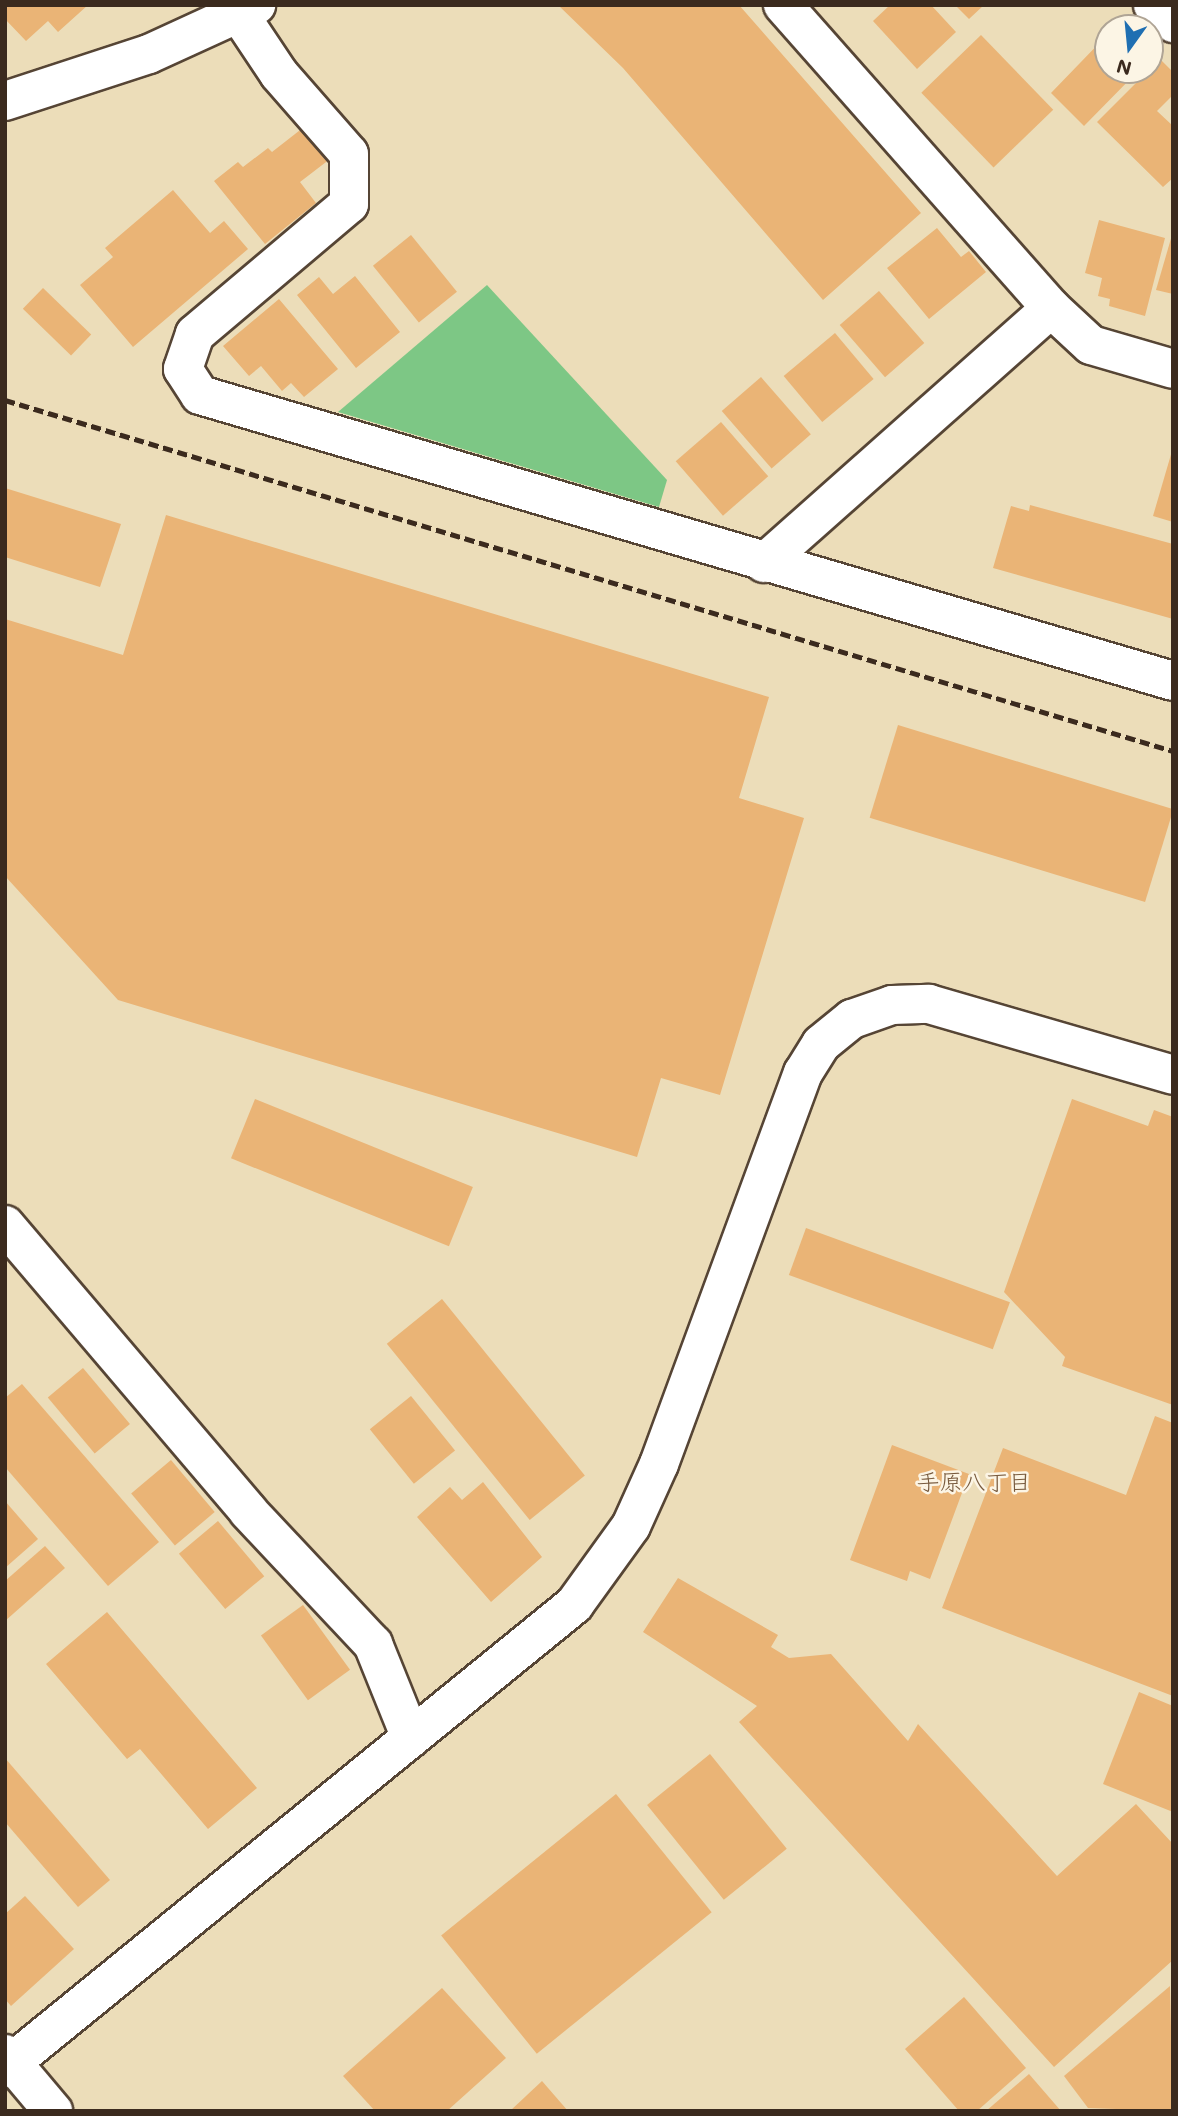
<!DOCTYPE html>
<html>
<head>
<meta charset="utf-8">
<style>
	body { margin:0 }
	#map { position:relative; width:1178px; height:2116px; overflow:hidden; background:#ecddb9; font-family:Mali,"Klee One",sans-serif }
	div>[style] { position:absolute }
	.green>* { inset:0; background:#7dc785 }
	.building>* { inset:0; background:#eab476; transform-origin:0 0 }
	.roads { filter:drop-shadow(2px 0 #564535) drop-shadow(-2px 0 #564535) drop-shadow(0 2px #564535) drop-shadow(0 -2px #564535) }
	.minor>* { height:38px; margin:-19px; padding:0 19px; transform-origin:19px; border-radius:19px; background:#fff }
	.rail>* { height:5px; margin-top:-2.5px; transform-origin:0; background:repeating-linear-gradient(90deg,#3b2a1e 0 10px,transparent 0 15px) }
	span { translate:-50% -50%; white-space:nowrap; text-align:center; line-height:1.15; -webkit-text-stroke:5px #fcf5e5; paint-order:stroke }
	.neighbourhood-label { font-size:23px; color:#785a3d }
	.frame { position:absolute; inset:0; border:7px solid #3b2a1e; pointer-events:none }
	.north { position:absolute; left:1094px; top:14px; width:70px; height:70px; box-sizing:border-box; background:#fcf5e5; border:2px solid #afa495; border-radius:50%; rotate:195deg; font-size:19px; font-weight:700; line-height:28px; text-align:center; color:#3b2a1e }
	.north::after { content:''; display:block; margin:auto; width:24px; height:32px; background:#1f6fb2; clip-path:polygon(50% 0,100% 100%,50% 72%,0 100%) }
</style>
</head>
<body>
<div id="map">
	<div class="green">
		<i style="clip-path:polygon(487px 285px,667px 480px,659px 507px,338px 412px)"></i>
	</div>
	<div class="building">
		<i style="clip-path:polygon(5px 5px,88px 5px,58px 32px,48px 21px,26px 41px,5px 19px)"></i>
		<i style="clip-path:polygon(558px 5px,739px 5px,921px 213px,823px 300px,623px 68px)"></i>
		<i style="clip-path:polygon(890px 5px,931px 5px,956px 32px,917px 69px,873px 21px)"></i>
		<i style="clip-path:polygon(955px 5px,984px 5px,969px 19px)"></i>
		<i style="clip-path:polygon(1108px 34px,1108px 70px,1139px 70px,1084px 126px,1051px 93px)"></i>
		<i style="left:981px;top:35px;width:104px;height:83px;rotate:46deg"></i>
		<i style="clip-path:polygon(1160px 59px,1173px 72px,1173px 95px,1157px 111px,1173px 126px,1173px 178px,1163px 187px,1097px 122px)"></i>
		<i style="clip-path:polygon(304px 127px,330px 159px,300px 182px,316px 203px,265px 244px,214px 181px,238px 162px,243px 167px,268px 148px,272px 152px)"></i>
		<i style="clip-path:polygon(173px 190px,210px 233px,224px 221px,248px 249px,133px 347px,80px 285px,113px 257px,105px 248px)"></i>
		<i style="clip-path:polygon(1099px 220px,1165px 238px,1145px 316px,1109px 306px,1110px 299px,1098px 296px,1102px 278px,1085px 273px)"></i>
		<i style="clip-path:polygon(937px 228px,961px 257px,969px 251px,986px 272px,929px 319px,887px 268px)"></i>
		<i style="left:411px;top:235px;width:73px;height:49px;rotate:51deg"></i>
		<i style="clip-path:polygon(1172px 235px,1173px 235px,1173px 294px,1156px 290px)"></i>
		<i style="clip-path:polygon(355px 276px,400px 332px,356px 368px,297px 295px,319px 277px,333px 294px)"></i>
		<i style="left:43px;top:288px;width:67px;height:29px;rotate:44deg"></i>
		<i style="left:879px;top:291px;width:69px;height:52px;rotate:49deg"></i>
		<i style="clip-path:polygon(279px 299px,338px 369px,304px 397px,291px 383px,282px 391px,261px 366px,249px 376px,223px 346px)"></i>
		<i style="left:835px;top:333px;width:60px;height:67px;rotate:50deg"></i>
		<i style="left:761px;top:377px;width:76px;height:52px;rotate:49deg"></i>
		<i style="left:721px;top:422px;width:72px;height:60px;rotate:49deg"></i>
		<i style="clip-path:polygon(1172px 451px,1173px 451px,1173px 522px,1153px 516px)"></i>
		<i style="clip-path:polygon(5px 488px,121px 524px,100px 587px,5px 557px)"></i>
		<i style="clip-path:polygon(1030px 505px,1173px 544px,1173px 619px,993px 568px,1011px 506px,1029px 511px)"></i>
		<i style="clip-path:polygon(166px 515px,769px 697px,739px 798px,804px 818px,720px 1095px,661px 1078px,637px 1157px,118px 1000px,5px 876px,5px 619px,123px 655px)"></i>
		<i style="left:898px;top:725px;width:288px;height:97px;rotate:17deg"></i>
		<i style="left:255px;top:1099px;width:235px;height:64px;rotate:22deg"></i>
		<i style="clip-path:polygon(1072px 1099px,1148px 1126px,1154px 1110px,1173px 1117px,1173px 1405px,1062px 1366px,1065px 1357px,1004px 1292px)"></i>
		<i style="left:806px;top:1228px;width:217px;height:50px;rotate:20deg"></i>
		<i style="left:442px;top:1299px;width:227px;height:71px;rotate:51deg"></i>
		<i style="left:83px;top:1368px;width:73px;height:46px;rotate:50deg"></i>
		<i style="clip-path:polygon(22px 1384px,159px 1542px,108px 1586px,5px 1467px,5px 1398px)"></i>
		<i style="left:411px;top:1396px;width:70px;height:53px;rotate:51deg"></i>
		<i style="clip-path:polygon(1155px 1416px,1173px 1423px,1173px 1696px,942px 1608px,1003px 1448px,1126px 1495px)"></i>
		<i style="clip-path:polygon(892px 1445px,969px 1474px,930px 1579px,910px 1571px,907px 1581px,850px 1560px)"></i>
		<i style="left:171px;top:1460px;width:68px;height:52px;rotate:50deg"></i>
		<i style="clip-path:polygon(483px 1482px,542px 1557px,491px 1602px,417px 1517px,450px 1487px,462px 1500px)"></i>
		<i style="clip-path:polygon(5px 1501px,38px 1539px,5px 1568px)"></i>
		<i style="left:218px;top:1521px;width:72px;height:51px;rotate:50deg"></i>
		<i style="clip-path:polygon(45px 1546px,65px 1568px,5px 1621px,5px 1581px)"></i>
		<i style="clip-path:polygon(678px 1578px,778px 1635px,771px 1647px,789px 1658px,831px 1654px,908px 1741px,918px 1724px,1057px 1876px,1136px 1804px,1173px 1844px,1173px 1960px,1054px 2067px,739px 1722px,757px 1706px,643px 1632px)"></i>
		<i style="left:303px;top:1605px;width:80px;height:52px;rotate:54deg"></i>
		<i style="clip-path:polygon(107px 1612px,257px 1788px,208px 1829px,140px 1749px,127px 1759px,46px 1664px)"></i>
		<i style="clip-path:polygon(1139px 1692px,1173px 1706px,1173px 1812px,1103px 1784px)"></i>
		<i style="left:710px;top:1754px;width:122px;height:81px;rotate:51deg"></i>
		<i style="clip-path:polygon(5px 1758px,110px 1880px,78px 1907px,5px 1822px)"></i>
		<i style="left:616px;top:1794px;width:152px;height:225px;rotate:51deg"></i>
		<i style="clip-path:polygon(25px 1896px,74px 1949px,11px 2006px,5px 1999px,5px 1914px)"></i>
		<i style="clip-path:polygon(1170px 1986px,1173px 2111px,1088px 2108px,1064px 2076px)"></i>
		<i style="clip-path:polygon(442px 1988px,506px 2058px,447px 2111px,375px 2111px,343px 2076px)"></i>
		<i style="clip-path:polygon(964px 1997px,1026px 2068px,977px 2111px,959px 2111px,905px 2049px)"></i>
		<i style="clip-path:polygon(1029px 2074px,1061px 2111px,986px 2111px)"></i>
		<i style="clip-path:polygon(542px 2081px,568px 2111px,510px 2111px)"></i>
	</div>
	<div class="roads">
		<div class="minor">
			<i style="left:233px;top:5px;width:83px;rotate:56.3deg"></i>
			<i style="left:279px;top:74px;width:106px;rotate:48.8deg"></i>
			<i style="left:349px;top:154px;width:50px;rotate:90deg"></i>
			<i style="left:349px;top:204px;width:202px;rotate:139.8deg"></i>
			<i style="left:195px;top:334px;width:37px;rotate:109deg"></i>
			<i style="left:183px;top:369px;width:31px;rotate:57deg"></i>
			<i style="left:200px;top:395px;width:1014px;rotate:16.38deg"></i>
			<i style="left:783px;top:5px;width:405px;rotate:48.5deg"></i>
			<i style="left:1051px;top:308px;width:54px;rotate:42.8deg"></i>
			<i style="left:1091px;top:345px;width:85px;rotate:16.3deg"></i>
			<i style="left:1153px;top:5px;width:27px;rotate:42deg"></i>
			<i style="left:5px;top:101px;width:151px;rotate:-18.1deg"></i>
			<i style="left:149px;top:54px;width:118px;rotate:-24.6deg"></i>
			<i style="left:764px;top:563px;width:384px;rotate:-41.6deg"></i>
			<i style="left:5px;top:1225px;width:375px;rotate:49.6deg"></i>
			<i style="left:248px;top:1511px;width:183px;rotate:46.8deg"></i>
			<i style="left:373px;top:1644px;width:101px;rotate:68deg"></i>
			<i style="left:5px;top:2054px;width:75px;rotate:49.9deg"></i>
			<i style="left:5px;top:2068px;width:734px;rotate:-39.14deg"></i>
			<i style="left:574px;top:1605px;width:97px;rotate:-54.2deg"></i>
			<i style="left:631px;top:1526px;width:68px;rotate:-65.7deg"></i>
			<i style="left:659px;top:1464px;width:417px;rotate:-69.8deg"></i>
			<i style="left:803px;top:1073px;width:34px;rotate:-58deg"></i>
			<i style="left:821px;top:1044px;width:40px;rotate:-39deg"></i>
			<i style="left:852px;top:1019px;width:42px;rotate:-19.3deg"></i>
			<i style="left:892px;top:1005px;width:37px;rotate:-2deg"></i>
			<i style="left:929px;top:1004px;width:254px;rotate:16.2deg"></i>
		</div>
	</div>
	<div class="rail">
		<i style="left:5px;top:400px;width:1220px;rotate:16.73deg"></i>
	</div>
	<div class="neighbourhood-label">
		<span style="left:974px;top:1481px">手原八丁目</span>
	</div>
	<div class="frame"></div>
	<div class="north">N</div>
</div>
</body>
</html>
